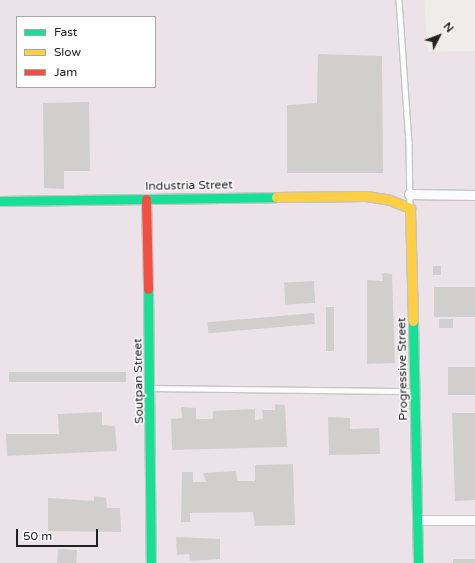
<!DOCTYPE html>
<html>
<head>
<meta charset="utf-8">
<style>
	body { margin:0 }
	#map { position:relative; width:475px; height:563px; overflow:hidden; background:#eeedea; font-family:"Varela Round",sans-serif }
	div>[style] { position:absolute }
	.industrial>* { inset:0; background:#ebe3e8 }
	.building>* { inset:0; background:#d1cfcd; transform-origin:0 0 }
	.roads { filter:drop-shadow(1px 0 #c4c4c2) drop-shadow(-1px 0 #c4c4c2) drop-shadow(0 1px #c4c4c2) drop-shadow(0 -1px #c4c4c2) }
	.lane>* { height:4.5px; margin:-2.25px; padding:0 2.25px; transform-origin:2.25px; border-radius:2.25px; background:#fcfcfc }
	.street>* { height:9px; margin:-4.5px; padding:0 4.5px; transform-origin:4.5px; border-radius:4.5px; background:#fcfcfc }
	.fast>* { height:9px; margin:-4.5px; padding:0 4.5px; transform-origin:4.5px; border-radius:4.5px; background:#16e098 }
	.slow>* { height:9px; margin:-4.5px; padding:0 4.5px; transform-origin:4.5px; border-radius:4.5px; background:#ffcf43 }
	.jam>* { height:9px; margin:-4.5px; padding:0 4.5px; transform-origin:4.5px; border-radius:4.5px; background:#f24e42 }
	span { translate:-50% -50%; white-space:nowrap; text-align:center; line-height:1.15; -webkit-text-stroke:3px #fff; paint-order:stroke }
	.street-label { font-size:12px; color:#212121 }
	.legend { position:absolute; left:16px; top:16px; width:140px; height:72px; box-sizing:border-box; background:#fff; border:1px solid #a6a6a6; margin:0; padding:5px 7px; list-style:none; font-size:12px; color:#212121 }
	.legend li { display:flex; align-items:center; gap:8px; height:20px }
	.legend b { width:20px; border:1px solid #a6a6a6 }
	.north { position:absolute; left:419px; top:16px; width:40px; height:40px; -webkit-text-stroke:3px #fff; paint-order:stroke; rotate:48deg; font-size:11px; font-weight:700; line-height:16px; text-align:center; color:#212121 }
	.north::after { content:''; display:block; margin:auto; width:14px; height:18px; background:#212121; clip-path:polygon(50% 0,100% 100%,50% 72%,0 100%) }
	.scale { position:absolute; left:16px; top:529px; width:82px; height:18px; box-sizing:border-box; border:2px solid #212121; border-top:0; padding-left:5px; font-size:12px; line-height:14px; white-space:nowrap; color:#212121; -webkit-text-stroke:3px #fff; paint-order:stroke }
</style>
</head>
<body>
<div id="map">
	<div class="industrial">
		<i style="clip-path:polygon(evenodd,0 0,424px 0,428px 52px,475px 51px,475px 563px,0 563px,0 0,17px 17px,155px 17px,155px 87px,17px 87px,17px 17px)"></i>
	</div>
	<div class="building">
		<i style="clip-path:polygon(318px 54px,382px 56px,383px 173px,287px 173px,287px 105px,317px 103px)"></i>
		<i style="clip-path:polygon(89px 102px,90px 171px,64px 171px,64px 189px,44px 188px,43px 103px)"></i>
		<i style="left:441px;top:266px;width:9px;height:8px;rotate:90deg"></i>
		<i style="clip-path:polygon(382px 273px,392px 274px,395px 363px,367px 364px,367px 280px,383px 281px)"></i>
		<i style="left:314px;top:281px;width:22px;height:30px;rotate:87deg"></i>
		<i style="left:434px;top:287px;width:41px;height:30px"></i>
		<i style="left:326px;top:307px;width:8px;height:44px"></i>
		<i style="left:314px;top:313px;width:11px;height:107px;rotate:85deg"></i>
		<i style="left:439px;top:319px;width:14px;height:9px"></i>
		<i style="left:448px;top:367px;width:27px;height:28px"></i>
		<i style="left:126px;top:372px;width:10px;height:117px;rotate:90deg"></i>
		<i style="clip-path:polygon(275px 404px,285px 405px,287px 447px,172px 450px,171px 419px,182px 418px,181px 407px,196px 408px,196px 419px,213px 419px,213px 411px,255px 409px,255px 420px,263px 419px,262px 410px,275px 410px)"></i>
		<i style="clip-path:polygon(102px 412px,102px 425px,115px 426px,117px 451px,7px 456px,6px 434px,59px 434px,58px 414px)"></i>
		<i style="clip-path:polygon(452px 413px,475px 413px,475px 500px,455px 501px)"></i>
		<i style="clip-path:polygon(328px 417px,350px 418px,350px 429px,379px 428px,380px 454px,329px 455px)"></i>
		<i style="clip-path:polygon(293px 464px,295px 525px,255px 526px,253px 512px,190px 513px,190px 522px,181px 522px,182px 472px,193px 472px,193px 482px,206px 482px,203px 473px,236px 471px,237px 481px,255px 481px,255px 465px)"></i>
		<i style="clip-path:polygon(94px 496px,106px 498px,107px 508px,120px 508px,121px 532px,48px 531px,48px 498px,94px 501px)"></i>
		<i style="clip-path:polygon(176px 537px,220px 539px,220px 559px,190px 561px,189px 554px,177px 555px)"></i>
		<i style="left:58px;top:549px;width:19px;height:14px;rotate:3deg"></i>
		<i style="left:453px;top:559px;width:22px;height:4px"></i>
	</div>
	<div class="roads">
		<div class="lane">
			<i style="left:399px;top:0;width:143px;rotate:86deg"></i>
			<i style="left:409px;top:143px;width:63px;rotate:89.1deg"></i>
			<i style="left:153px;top:388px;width:261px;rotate:0.7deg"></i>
		</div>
		<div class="street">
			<i style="left:409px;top:194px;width:66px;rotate:0.9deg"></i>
			<i style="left:418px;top:520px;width:57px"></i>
		</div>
		<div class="fast">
			<i style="left:0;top:201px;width:276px;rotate:-0.8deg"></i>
			<i style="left:148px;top:289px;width:274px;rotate:89.4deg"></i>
			<i style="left:413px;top:321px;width:242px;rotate:88.8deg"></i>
		</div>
		<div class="slow">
			<i style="left:276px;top:197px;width:90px;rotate:-0.6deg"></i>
			<i style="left:366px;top:196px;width:24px;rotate:9deg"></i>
			<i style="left:390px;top:200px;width:22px;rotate:22deg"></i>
			<i style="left:410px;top:208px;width:113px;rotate:88.5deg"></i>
		</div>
		<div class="jam">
			<i style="left:146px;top:199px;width:90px;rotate:88.7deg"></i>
		</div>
	</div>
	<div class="street-label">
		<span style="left:189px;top:186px;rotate:-1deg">Industria Street</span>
		<span style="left:403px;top:369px;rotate:-91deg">Progressive Street</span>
		<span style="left:139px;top:381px;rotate:-91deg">Soutpan Street</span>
	</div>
	<ul class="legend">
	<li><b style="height:5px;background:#16e098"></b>Fast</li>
	<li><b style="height:5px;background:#ffcf43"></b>Slow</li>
	<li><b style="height:5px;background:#f24e42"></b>Jam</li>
	</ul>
	<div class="north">N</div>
	<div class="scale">50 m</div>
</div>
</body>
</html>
